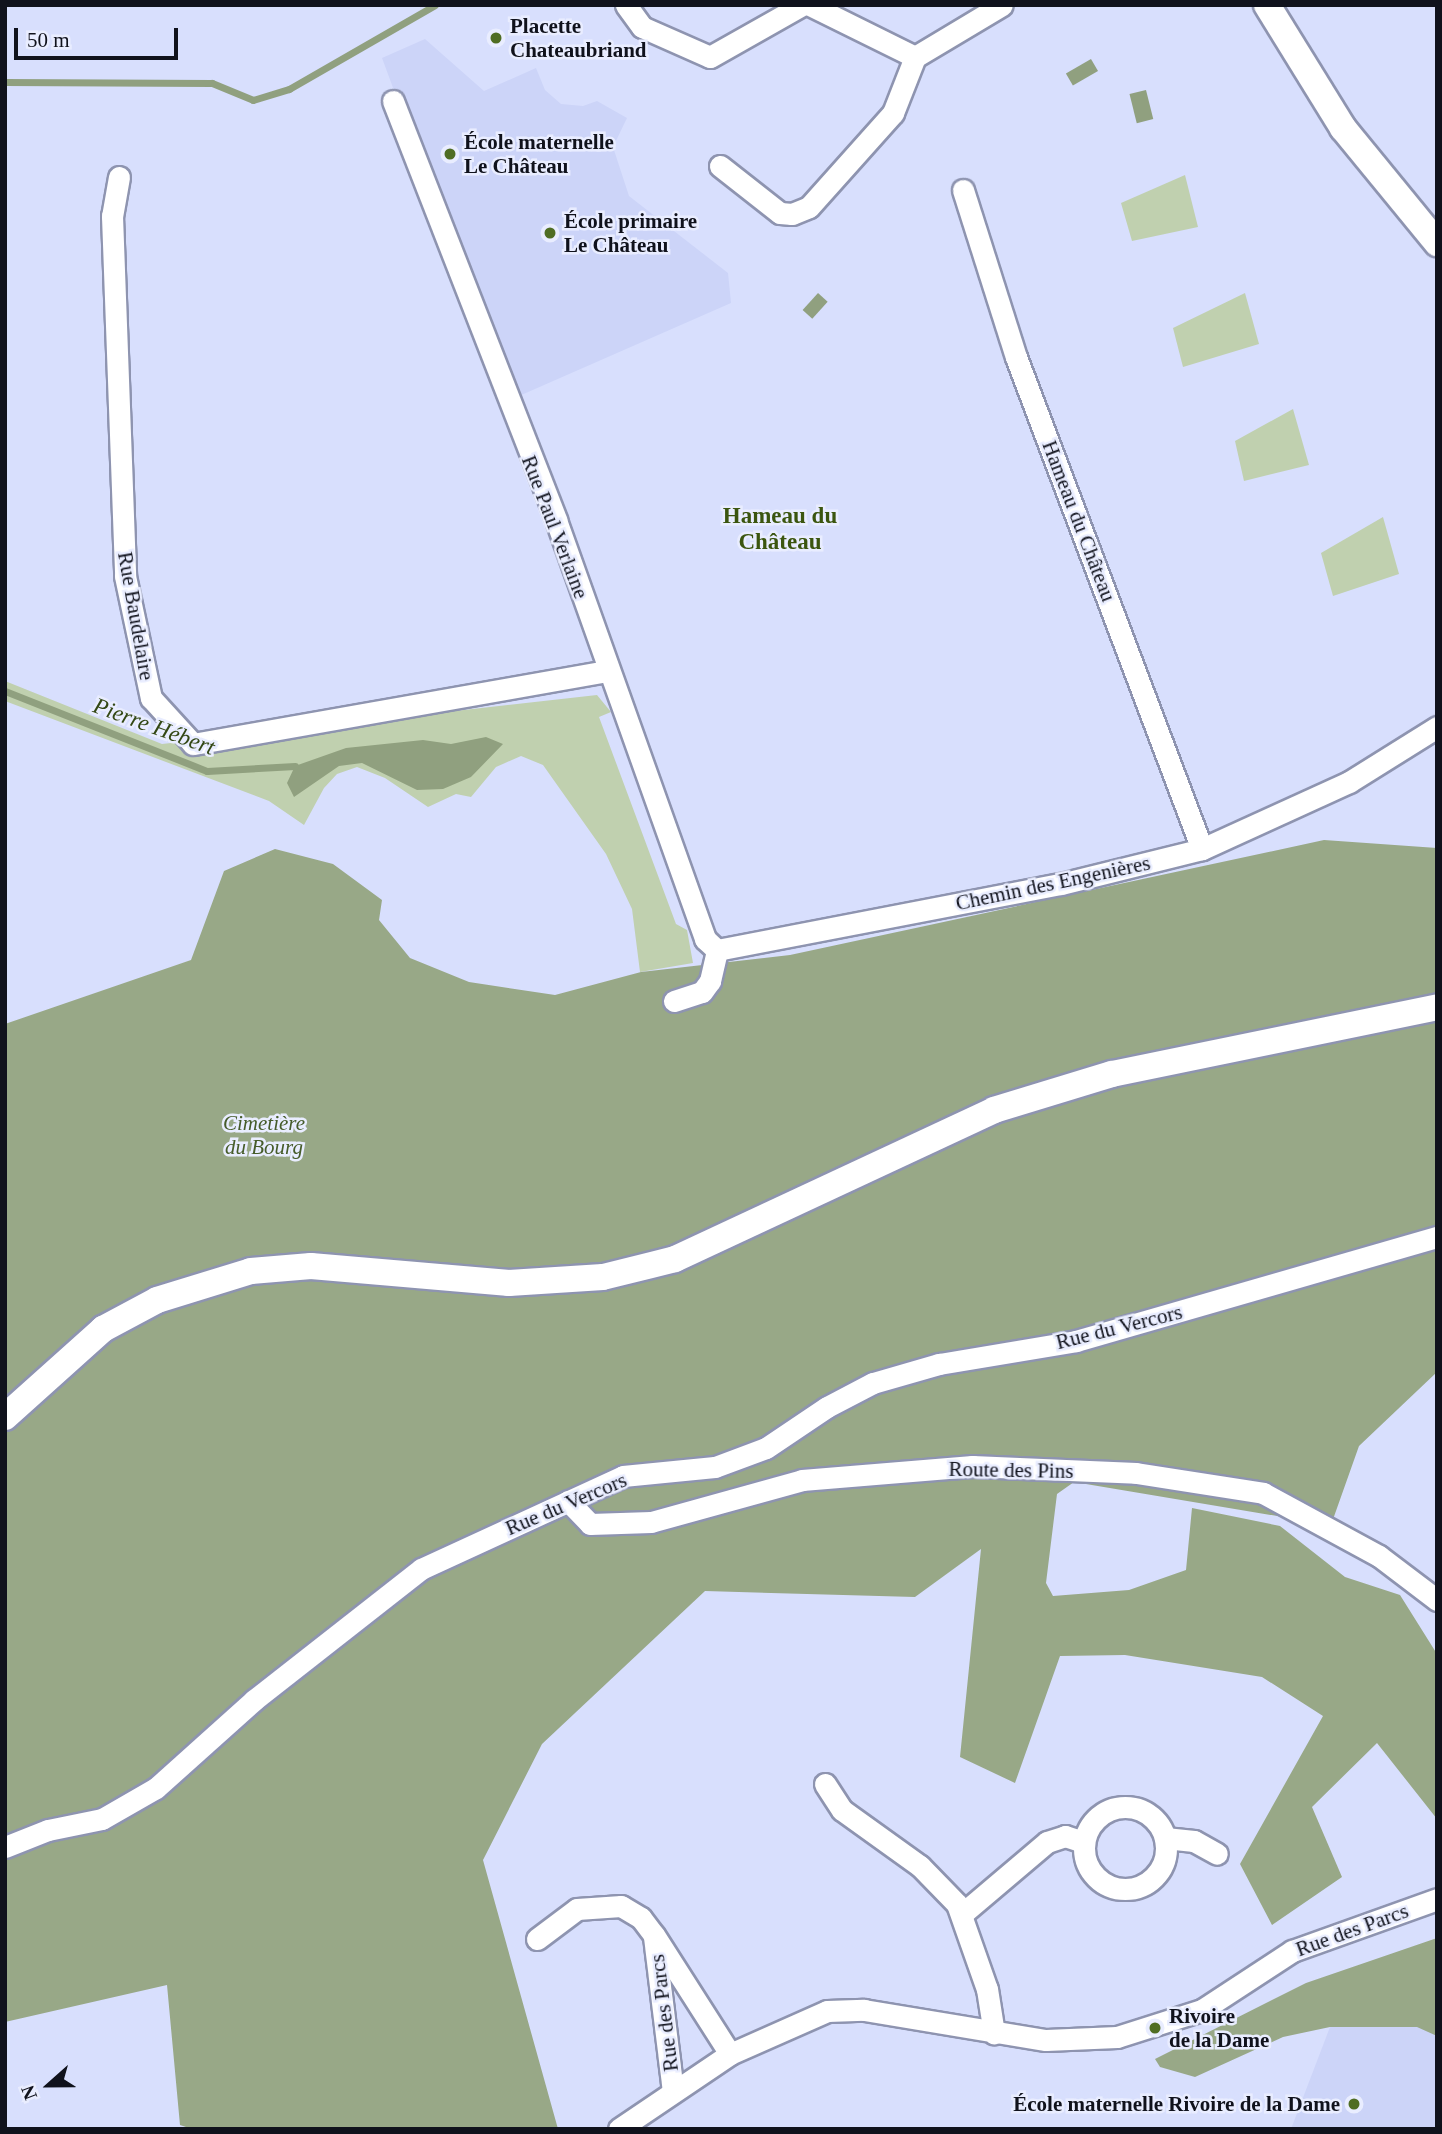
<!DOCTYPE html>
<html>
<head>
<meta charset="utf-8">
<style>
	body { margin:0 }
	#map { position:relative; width:1442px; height:2134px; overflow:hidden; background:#d8dffd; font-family:"Times New Roman",serif }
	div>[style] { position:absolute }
	.built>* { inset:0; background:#ccd4f8 }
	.green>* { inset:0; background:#c0d0af }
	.forest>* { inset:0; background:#98a887 }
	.water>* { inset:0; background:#90a07f; transform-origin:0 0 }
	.stream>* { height:7px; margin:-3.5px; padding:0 3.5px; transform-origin:3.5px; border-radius:3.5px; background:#90a07f }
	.roads { filter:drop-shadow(2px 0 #8e94b0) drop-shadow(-2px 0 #8e94b0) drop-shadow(0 2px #8e94b0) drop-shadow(0 -2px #8e94b0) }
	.minor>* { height:21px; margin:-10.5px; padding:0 10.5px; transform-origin:10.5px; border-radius:10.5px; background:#fff }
	.minor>.ring { margin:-10.5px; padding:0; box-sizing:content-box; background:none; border:21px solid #fff; border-radius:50% }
	.major>* { height:26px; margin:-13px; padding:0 13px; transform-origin:13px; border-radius:13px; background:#fff }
	.dots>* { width:19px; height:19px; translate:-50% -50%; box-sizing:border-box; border:4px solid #e9edff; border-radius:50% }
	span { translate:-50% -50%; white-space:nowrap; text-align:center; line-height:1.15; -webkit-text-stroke:5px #e9edff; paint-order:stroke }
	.poi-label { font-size:21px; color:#10121c; font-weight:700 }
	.left { translate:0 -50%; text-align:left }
	.right { translate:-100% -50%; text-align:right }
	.street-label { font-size:21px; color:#10121c }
	.park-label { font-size:21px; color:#465c2a; font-style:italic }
	.neighbourhood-label { font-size:23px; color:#3b550f; font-weight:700 }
	.water-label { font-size:23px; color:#334815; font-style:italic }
	.frame { position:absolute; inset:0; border:7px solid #10121c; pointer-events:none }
	.north { position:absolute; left:14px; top:2050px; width:70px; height:70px; -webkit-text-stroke:5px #e9edff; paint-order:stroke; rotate:249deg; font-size:19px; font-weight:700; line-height:28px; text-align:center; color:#10121c }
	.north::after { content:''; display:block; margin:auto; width:24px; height:32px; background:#10121c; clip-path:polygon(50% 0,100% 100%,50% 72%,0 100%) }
	.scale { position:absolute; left:14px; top:28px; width:164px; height:32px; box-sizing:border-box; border:4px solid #10121c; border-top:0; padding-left:9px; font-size:21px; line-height:24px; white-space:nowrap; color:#10121c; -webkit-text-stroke:5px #e9edff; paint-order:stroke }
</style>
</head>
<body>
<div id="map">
	<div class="built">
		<i style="clip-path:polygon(425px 39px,484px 91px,536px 68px,545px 90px,561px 104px,583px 106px,597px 101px,627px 118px,613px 147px,629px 196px,728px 273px,731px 303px,519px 396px,442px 192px,432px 193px,382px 58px)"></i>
		<i style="clip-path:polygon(1437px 2016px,1437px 2129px,1291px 2129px,1330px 2027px)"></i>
	</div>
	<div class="green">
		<i style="clip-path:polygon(1185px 175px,1198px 227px,1132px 241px,1121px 203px)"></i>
		<i style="clip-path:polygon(1245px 293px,1259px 344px,1183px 367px,1173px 328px)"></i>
		<i style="clip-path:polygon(1293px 409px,1309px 465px,1244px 481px,1235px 441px)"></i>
		<i style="clip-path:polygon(1383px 517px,1399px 574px,1333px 596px,1321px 553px)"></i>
		<i style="clip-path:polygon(5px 681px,162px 744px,597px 695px,611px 712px,599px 717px,676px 924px,687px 930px,693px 963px,640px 972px,632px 909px,606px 854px,543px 765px,521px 756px,496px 767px,471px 797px,456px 794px,428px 807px,385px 778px,357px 767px,337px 774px,324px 788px,304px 825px,269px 801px,5px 701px)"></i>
	</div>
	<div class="forest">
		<i style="clip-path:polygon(1324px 840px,1437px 848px,1437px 1372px,1359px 1446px,1331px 1525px,1074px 1482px,1057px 1494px,1046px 1583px,1053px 1596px,1129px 1590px,1186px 1570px,1192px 1508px,1280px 1526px,1345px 1577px,1400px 1595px,1437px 1654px,1437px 1819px,1377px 1743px,1312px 1807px,1342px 1877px,1272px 1925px,1240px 1864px,1323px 1716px,1262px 1677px,1125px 1655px,1060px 1656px,1015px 1783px,960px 1757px,981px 1549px,915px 1597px,705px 1591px,542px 1744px,483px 1860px,558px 2129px,192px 2129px,180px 2125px,167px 1985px,5px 2022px,5px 1024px,191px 960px,224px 871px,275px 849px,333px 864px,382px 900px,379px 920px,410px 958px,469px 982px,555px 995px,641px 972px,790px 955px)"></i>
		<i style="clip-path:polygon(1437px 1938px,1437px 2036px,1417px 2027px,1330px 2027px,1283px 2037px,1195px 2077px,1160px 2067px,1155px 2059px,1306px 1983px)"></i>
	</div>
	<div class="water">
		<i style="left:1091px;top:59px;width:14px;height:29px;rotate:60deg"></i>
		<i style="left:1146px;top:90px;width:30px;height:17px;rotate:76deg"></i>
		<i style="left:818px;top:293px;width:13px;height:23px;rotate:42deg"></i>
		<i style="clip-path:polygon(486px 737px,503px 744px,471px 777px,443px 789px,417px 790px,362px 763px,339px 766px,294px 797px,287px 783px,295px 766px,346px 748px,423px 740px,451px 744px)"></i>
	</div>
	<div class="stream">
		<i style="left:5px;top:82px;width:207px;rotate:0.3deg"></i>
		<i style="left:212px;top:83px;width:44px;rotate:22.5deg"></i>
		<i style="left:253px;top:100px;width:38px;rotate:-17deg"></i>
		<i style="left:289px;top:89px;width:168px;rotate:-29.9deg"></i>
		<i style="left:5px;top:691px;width:217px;rotate:21.6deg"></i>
		<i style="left:207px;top:771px;width:88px;rotate:-3.3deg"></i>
	</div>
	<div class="roads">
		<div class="minor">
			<i style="left:626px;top:5px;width:27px;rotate:54deg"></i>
			<i style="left:642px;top:27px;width:74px;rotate:23.8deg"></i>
			<i style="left:710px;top:57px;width:106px;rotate:-29.5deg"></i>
			<i style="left:810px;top:5px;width:117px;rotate:26.3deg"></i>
			<i style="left:915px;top:57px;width:101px;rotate:-30.9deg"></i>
			<i style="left:393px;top:101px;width:450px;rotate:68.7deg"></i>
			<i style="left:556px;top:520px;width:445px;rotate:70.4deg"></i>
			<i style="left:705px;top:939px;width:16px;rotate:43deg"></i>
			<i style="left:720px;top:166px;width:76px;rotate:38.1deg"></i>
			<i style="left:780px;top:213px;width:12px;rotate:5deg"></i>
			<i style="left:792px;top:214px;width:18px;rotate:-22deg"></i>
			<i style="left:809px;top:207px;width:126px;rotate:-48.2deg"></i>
			<i style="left:893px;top:113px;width:60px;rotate:-68.6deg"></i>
			<i style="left:119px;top:177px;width:40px;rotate:100deg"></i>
			<i style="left:112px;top:216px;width:360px;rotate:87.9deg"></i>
			<i style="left:125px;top:576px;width:125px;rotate:78deg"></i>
			<i style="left:151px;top:698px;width:62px;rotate:47.6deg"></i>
			<i style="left:193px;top:744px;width:422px;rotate:-10deg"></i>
			<i style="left:963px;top:190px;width:175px;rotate:72.4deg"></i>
			<i style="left:1016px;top:357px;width:526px;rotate:69.29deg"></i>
			<i style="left:717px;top:950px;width:350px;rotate:-10.9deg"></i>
			<i style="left:1061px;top:884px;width:145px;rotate:-13.9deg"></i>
			<i style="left:1202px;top:849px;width:162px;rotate:-24.5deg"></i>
			<i style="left:1349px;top:782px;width:104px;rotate:-32deg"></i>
			<i style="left:674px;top:1001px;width:29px;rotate:-18deg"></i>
			<i style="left:702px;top:992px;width:14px;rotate:-54deg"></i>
			<i style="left:710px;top:981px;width:32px;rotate:-77deg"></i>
			<i style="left:568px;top:1501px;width:32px;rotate:46deg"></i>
			<i style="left:590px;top:1524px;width:61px;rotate:-1.9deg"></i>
			<i style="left:651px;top:1522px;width:157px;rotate:-15.5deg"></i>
			<i style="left:802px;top:1480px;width:171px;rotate:-4.7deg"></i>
			<i style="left:972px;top:1466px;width:164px;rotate:2.4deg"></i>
			<i style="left:1136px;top:1473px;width:129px;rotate:8.9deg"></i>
			<i style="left:1263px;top:1493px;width:132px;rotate:28.5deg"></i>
			<i style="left:1379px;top:1556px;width:73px;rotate:37.2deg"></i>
			<i style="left:825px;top:1784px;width:31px;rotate:57deg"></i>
			<i style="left:842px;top:1810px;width:96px;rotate:35.7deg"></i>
			<i style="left:920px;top:1866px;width:53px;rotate:45.8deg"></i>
			<i style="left:957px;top:1904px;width:90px;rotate:70.6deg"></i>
			<i style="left:987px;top:1989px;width:45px;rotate:81deg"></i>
			<i class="ring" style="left:1084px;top:1807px;width:61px;height:61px"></i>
			<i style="left:1165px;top:1838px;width:29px;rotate:6deg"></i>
			<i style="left:1194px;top:1841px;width:26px;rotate:29deg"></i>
			<i style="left:5px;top:1847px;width:46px;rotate:-21.6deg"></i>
			<i style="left:48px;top:1830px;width:55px;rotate:-11.5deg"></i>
			<i style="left:102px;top:1819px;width:62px;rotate:-29.9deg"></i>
			<i style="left:156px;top:1788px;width:132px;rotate:-41.9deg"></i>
			<i style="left:254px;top:1700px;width:212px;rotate:-38.1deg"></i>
			<i style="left:421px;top:1569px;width:222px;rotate:-24.7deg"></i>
			<i style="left:623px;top:1476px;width:92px;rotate:-5.6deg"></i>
			<i style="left:715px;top:1467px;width:54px;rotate:-20.4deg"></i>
			<i style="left:766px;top:1448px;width:73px;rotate:-33.9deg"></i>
			<i style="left:827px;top:1407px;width:52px;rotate:-27.6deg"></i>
			<i style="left:873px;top:1383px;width:69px;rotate:-16.1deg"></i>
			<i style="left:939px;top:1364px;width:139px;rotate:-9.5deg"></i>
			<i style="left:1076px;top:1341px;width:376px;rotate:-16.1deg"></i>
			<i style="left:962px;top:1914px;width:111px;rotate:-40.3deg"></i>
			<i style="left:1047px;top:1842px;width:19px;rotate:-18deg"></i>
			<i style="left:1065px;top:1836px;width:20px;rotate:18deg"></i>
			<i style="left:654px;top:1937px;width:155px;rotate:83deg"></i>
			<i style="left:537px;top:1939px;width:50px;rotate:-36.9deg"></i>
			<i style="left:577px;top:1909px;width:44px;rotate:-3.9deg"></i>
			<i style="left:621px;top:1906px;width:23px;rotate:31deg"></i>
			<i style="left:641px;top:1918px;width:21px;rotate:53deg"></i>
			<i style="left:654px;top:1935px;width:141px;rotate:57.4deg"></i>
			<i style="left:619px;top:2129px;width:134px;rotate:-34deg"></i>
			<i style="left:730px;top:2054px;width:106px;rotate:-23.9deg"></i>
			<i style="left:827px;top:2011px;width:37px;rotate:-2deg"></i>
			<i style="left:864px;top:2010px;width:184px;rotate:9.4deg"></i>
			<i style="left:1046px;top:2040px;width:71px;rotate:-2.4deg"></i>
			<i style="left:1117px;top:2037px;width:89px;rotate:-17.6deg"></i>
			<i style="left:1202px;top:2010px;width:108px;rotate:-33.2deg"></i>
			<i style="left:1292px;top:1951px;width:154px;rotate:-19.7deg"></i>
		</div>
		<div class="major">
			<i style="left:1267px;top:5px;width:145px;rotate:58.3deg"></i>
			<i style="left:1343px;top:128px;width:149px;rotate:50.7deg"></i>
			<i style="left:5px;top:1417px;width:132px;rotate:-41.9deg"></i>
			<i style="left:103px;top:1329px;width:61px;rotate:-28.2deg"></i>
			<i style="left:157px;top:1300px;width:98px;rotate:-17.1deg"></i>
			<i style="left:251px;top:1271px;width:60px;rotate:-4.8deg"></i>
			<i style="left:311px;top:1266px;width:199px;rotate:4.9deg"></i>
			<i style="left:509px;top:1283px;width:94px;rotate:-3.7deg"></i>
			<i style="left:603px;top:1277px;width:74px;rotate:-14deg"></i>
			<i style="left:675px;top:1259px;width:352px;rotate:-25deg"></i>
			<i style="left:994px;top:1110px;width:123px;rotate:-17deg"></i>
			<i style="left:1112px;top:1074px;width:332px;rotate:-11.6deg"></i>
		</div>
	</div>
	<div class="dots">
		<i style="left:496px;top:38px;background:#4f6d23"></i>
		<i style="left:450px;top:154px;background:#4f6d23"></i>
		<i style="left:550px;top:233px;background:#4f6d23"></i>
		<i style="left:1155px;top:2028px;background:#4f6d23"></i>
		<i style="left:1354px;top:2104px;background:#4f6d23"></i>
	</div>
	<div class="poi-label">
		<span class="left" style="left:510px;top:38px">Placette<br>Chateaubriand</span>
		<span class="left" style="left:464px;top:154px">École maternelle<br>Le Château</span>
		<span class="left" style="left:564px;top:233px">École primaire<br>Le Château</span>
		<span class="left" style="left:1169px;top:2028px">Rivoire<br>de la Dame</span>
		<span class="right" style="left:1340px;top:2104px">École maternelle Rivoire de la Dame</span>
	</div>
	<div class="street-label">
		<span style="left:1079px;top:521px;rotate:69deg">Hameau du Château</span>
		<span style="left:555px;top:527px;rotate:69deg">Rue Paul Verlaine</span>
		<span style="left:136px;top:616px;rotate:80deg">Rue Baudelaire</span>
		<span style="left:1053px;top:883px;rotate:-12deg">Chemin des Engenières</span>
		<span style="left:1119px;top:1327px;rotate:-14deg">Rue du Vercors</span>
		<span style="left:1011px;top:1470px;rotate:1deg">Route des Pins</span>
		<span style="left:566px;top:1504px;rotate:-23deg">Rue du Vercors</span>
		<span style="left:1352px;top:1930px;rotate:-20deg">Rue des Parcs</span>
		<span style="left:664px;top:2013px;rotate:-97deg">Rue des Parcs</span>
	</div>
	<div class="park-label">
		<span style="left:264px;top:1135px">Cimetière<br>du Bourg</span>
	</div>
	<div class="neighbourhood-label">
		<span style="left:780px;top:529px">Hameau du<br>Château</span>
	</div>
	<div class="water-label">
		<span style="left:154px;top:727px;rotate:20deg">Pierre Hébert</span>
	</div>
	<div class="frame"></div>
	<div class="north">N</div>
	<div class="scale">50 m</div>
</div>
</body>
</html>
